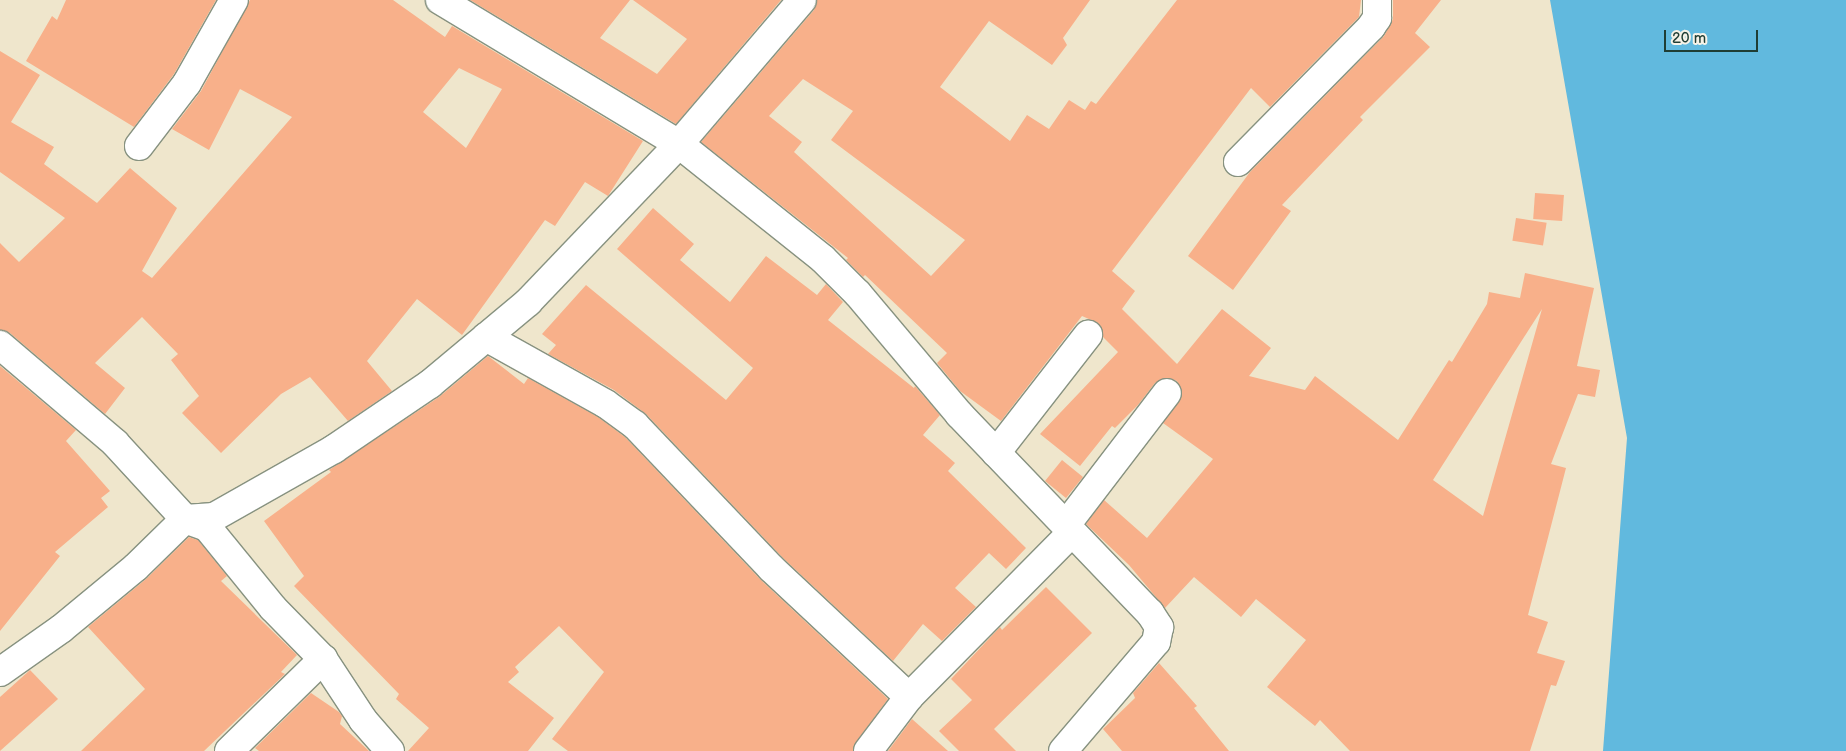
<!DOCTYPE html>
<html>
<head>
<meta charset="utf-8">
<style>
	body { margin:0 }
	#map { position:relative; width:1846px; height:751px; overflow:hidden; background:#efe6cc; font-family:"Balsamiq Sans",sans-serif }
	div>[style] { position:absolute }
	.water>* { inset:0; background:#61b9de }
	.building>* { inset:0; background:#f8b08a; transform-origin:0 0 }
	.roads { filter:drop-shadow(1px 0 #879280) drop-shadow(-1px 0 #879280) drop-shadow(0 1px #879280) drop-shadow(0 -1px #879280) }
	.minor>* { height:28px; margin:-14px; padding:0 14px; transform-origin:14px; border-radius:14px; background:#fff }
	span { translate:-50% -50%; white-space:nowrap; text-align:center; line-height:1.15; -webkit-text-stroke:5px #f7f3e8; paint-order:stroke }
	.scale { position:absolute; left:1664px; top:30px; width:94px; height:22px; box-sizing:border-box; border:2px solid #1f3d34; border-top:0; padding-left:6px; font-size:15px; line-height:18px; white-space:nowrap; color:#1f3d34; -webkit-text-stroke:4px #f7f3e8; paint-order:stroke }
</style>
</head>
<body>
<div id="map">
	<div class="water">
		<i style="clip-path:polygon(1550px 0,1846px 0,1846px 751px,1603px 751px,1627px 438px)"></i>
	</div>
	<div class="building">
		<i style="clip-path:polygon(66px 0,216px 0,174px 74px,134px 127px,26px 61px,52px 16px,57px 20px)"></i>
		<i style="clip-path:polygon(evenodd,250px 0,393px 0,445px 37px,452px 26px,643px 141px,608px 196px,585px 182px,555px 226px,545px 220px,462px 335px,417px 299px,367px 361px,392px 391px,348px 421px,310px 377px,281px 394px,221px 453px,182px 413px,199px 396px,171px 360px,178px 354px,142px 317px,95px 363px,125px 388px,105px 414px,10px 333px,0 330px,0 243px,19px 262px,65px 218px,0 172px,0 51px,40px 75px,11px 122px,54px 147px,44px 164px,97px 203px,130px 168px,177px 208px,142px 271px,152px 278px,292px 117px,240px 89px,209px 150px,172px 129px,201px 91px,250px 0,459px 68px,502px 89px,466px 148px,423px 112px,459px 68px)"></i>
		<i style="clip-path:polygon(470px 0,630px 0,600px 38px,657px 74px,687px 39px,633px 0,781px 0,676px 124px)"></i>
		<i style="clip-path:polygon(evenodd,817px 0,1090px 0,1063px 38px,1067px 45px,1052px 65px,989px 21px,940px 87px,1010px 141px,1027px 115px,1049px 129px,1069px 100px,1085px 110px,1091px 101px,1096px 104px,1177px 0,1361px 0,1359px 17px,1270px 107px,1251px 88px,1112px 271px,1135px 291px,1122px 309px,1177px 364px,1222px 309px,1271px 348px,1249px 376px,1305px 390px,1315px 376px,1398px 440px,1449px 360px,1452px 362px,1487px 304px,1489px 292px,1520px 298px,1525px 273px,1594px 288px,1577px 366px,1600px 370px,1595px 397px,1578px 394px,1551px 464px,1566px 468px,1528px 615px,1548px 622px,1537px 653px,1565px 661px,1556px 686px,1551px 685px,1530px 751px,1350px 751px,1320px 720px,1315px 726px,1267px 687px,1306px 640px,1256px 599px,1241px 617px,1194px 577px,1165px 608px,1129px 565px,1086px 524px,1104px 500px,1147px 538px,1213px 459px,1163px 423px,1182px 395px,1177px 381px,1169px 378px,1155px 383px,1138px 405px,1115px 428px,1112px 426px,1080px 466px,1040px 434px,1118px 352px,1103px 337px,1098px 323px,1082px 316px,1001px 421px,960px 391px,937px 363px,947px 353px,865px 275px,863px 277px,846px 260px,848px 258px,701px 142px,814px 10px,817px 0,803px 79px,853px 111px,831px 140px,965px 240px,931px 276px,794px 152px,802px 142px,769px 116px,803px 79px,817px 0,1542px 309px,1483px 516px,1433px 480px,1542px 309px)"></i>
		<i style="clip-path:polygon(1393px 0,1441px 0,1415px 33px,1430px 47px,1360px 117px,1363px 120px,1282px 205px,1291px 211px,1233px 290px,1188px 256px,1250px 172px,1384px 36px,1393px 19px)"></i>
		<i style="left:1535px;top:193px;width:29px;height:26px;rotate:4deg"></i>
		<i style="clip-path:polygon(653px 208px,694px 244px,680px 260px,730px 302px,766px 256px,817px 295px,826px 284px,843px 302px,828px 320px,914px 388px,915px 386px,940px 415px,923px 435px,955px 463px,948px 471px,1026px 548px,1006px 569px,989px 553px,955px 588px,976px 607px,942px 641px,923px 624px,893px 661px,782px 557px,646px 414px,614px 390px,548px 354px,556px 345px,542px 334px,586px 285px,726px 400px,753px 368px,617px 249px)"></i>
		<i style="left:1516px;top:218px;width:31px;height:23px;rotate:9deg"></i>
		<i style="clip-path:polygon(488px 356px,524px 384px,528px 378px,598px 417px,625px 437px,760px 579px,888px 699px,856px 742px,853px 751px,568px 751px,552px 739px,604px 672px,559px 626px,515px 667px,519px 672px,508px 682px,554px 718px,528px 751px,408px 751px,429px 728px,396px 699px,399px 694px,294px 586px,304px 576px,264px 521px,331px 472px,329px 470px,439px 397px)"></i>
		<i style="clip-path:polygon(0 366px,76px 430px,66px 441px,110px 491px,101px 498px,108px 507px,55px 552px,60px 556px,0 631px)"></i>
		<i style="left:1062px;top:460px;width:27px;height:27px;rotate:39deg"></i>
		<i style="clip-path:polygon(189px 537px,198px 540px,227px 576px,221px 581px,297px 655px,281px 672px,285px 674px,204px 751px,81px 751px,145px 689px,88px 627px,146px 579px)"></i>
		<i style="clip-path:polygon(1046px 587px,1092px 633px,994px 729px,1016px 751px,959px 751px,939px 731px,972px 700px,951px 679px,1000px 627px,1002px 630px)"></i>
		<i style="clip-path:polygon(1159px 663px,1197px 706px,1194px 708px,1229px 751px,1122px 751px,1103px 729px,1135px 698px,1133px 693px)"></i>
		<i style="clip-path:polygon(30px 670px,58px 699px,0 751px,0 697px)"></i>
		<i style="clip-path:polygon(311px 693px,339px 712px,342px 716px,340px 724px,369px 751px,259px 751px,255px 748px)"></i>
		<i style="clip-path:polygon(912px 719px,948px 751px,888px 751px)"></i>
	</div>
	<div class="roads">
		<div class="minor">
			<i style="left:440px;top:0;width:279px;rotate:31.1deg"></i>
			<i style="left:679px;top:144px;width:184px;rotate:38.6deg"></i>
			<i style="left:823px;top:259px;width:49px;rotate:45deg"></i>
			<i style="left:858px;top:294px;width:157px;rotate:49.9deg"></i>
			<i style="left:959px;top:414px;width:276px;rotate:46.2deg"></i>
			<i style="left:1150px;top:613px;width:17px;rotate:57deg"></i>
			<i style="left:1159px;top:627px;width:15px;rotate:101deg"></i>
			<i style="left:1156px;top:642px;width:143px;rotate:130.5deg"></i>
			<i style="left:139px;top:146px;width:79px;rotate:-52.7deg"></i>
			<i style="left:187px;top:83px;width:95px;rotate:-60.5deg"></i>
			<i style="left:1238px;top:162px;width:190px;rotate:-45.4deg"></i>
			<i style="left:1371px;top:27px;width:11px;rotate:-56deg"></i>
			<i style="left:1377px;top:18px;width:18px;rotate:-90deg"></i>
			<i style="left:486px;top:337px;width:137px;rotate:29.2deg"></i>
			<i style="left:606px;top:404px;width:36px;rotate:36deg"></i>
			<i style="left:635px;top:425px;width:197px;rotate:46.4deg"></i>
			<i style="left:771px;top:568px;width:189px;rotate:43.1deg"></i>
			<i style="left:0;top:345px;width:151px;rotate:40.4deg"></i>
			<i style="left:115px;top:443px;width:103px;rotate:47.4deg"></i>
			<i style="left:185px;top:519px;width:23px;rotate:20deg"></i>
			<i style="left:207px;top:527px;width:104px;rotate:50.8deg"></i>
			<i style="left:273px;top:608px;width:71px;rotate:45.6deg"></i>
			<i style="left:323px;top:659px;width:73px;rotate:56.7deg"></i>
			<i style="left:363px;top:720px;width:41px;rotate:48.9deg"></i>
			<i style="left:996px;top:453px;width:150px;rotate:-52.1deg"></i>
			<i style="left:1066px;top:525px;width:166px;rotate:-52.6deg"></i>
			<i style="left:0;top:672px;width:75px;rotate:-35.2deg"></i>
			<i style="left:61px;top:629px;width:97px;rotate:-39.6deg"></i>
			<i style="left:136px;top:567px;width:69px;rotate:-44.4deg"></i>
			<i style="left:185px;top:519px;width:29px;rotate:-4deg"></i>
			<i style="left:214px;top:517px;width:138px;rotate:-29.5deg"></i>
			<i style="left:334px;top:449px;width:116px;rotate:-34.1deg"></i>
			<i style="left:430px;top:384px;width:128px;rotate:-39.9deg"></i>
			<i style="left:528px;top:302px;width:219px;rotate:-46.3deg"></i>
			<i style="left:679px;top:144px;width:189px;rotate:-49.5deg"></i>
			<i style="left:229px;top:751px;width:132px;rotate:-44.4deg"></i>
			<i style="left:868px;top:751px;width:68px;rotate:-52.8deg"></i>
			<i style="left:909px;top:697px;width:232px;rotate:-45.3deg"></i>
		</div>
	</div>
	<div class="scale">20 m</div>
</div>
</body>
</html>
